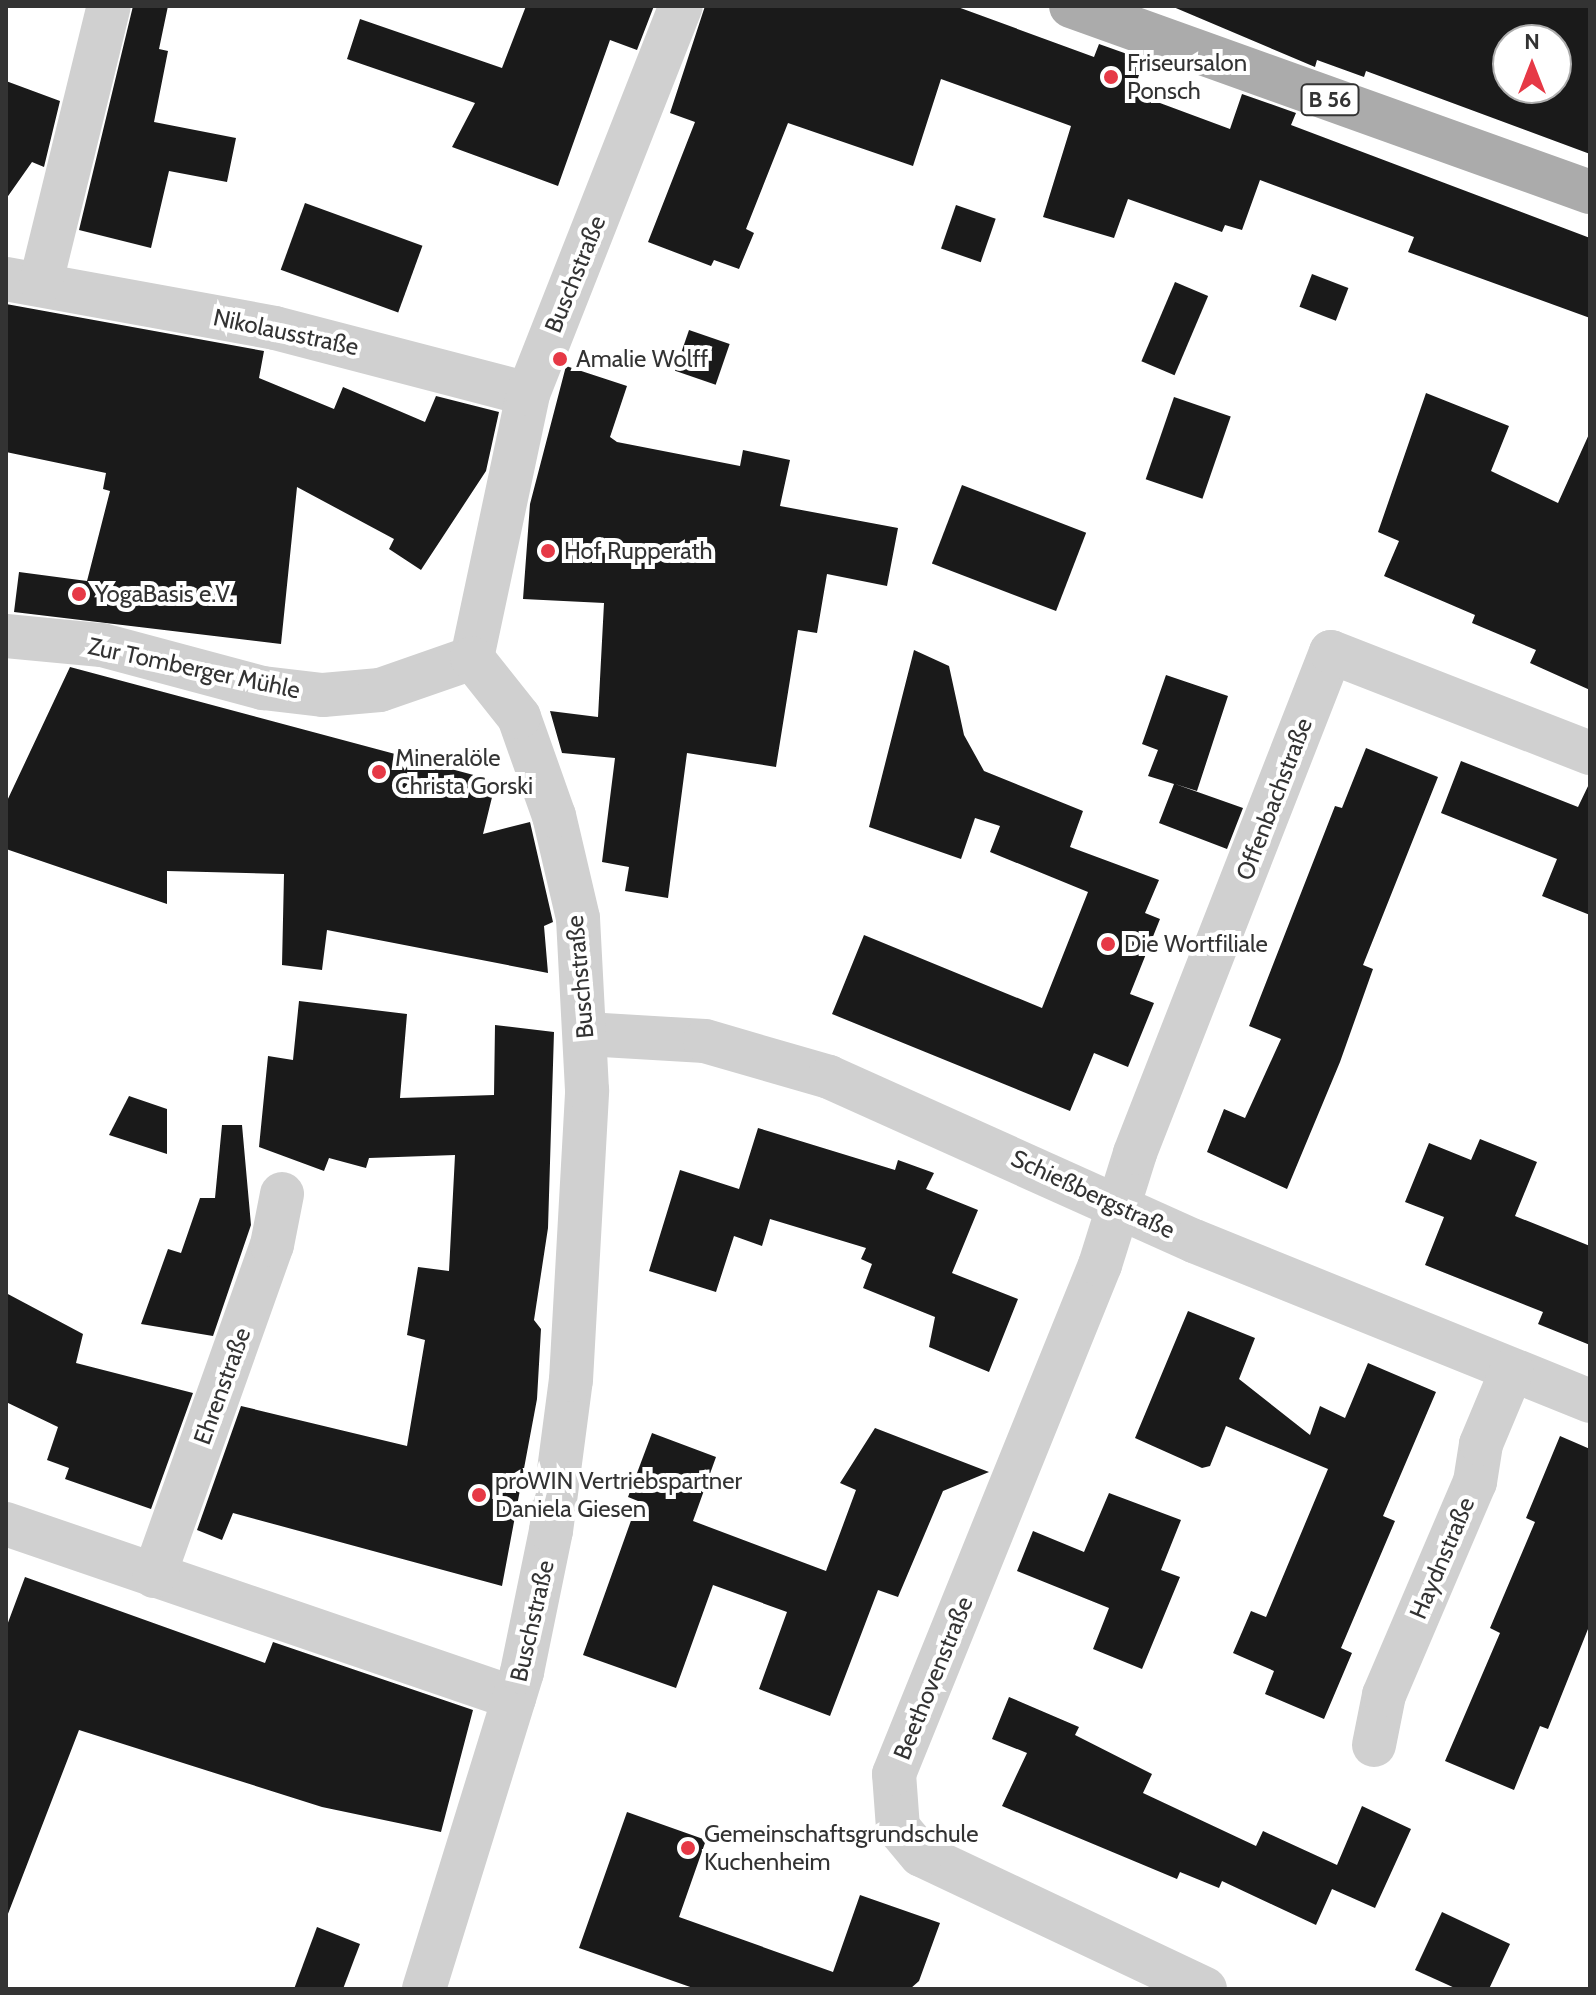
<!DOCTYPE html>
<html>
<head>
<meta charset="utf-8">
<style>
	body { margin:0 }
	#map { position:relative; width:1596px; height:1995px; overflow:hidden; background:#fff; font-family:Cabin,sans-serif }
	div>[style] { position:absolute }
	.building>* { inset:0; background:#1a1a1a; transform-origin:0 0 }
	.minor>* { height:44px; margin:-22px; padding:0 22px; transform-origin:22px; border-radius:22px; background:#d0d0d0 }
	.primary>* { height:44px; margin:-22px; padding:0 22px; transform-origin:22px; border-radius:22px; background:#ababab }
	.dots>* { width:22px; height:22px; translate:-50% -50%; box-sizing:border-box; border:4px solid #fff; border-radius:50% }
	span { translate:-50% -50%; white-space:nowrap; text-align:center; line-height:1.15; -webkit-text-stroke:8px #fff; paint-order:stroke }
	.shield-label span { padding:2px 6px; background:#fff; border:2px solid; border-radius:6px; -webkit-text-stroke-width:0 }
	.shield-label { font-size:22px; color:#333; font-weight:700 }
	.poi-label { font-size:24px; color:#333 }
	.left { translate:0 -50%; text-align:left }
	.street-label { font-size:24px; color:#333 }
	.frame { position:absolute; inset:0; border:8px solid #333; pointer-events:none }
	.north { position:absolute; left:1492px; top:24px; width:80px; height:80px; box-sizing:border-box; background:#fff; border:2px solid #adadad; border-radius:50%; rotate:0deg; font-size:22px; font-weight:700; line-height:32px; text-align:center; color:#333 }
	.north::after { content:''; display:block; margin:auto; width:28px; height:36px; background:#e63946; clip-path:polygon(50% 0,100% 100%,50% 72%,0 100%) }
</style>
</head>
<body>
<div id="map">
	<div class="building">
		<i style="clip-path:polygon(133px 6px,168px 6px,159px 49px,168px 51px,154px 122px,236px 138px,227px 182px,169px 171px,151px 248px,79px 230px)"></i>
		<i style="clip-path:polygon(526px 6px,654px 6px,637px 50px,610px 40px,558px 186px,452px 147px,475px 103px,347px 59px,360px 19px,502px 68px)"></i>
		<i style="clip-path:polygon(705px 6px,955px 6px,1094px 57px,1099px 44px,1144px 60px,1133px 93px,1230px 129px,1242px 94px,1296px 113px,1291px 125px,1590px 238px,1590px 318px,1408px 252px,1414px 237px,1260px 180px,1242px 230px,1225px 225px,1222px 232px,1128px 199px,1114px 238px,1043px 217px,1071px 126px,941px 79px,913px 166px,788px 123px,746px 229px,754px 233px,739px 269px,714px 260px,711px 266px,648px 242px,695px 122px,670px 113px)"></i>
		<i style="clip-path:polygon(evenodd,1171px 6px,1590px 6px,1590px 154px,1366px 71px,1364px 77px,1317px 60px,1315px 67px,1171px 6px,1508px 40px,1556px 40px,1556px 88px,1508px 88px,1508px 40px)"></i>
		<i style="clip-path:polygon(6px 81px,60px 101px,44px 167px,32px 162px,6px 199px)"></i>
		<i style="left:305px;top:203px;width:125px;height:71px;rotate:20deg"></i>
		<i style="left:956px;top:205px;width:42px;height:46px;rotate:19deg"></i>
		<i style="left:1312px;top:274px;width:39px;height:35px;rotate:21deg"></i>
		<i style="left:1175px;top:282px;width:36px;height:86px;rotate:23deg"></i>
		<i style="clip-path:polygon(6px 304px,264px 351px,259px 378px,334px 409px,343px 387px,425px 422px,436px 396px,499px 412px,486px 471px,421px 570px,389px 549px,394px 539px,297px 487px,281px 644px,14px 612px,19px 572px,87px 581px,110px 491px,103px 489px,106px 473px,6px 452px)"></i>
		<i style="left:689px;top:330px;width:43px;height:43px;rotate:19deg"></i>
		<i style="clip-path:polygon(566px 366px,627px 386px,610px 437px,617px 442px,740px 466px,743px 450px,790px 460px,780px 506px,898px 528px,887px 586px,827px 574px,817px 633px,798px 630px,776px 767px,687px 753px,668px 898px,625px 891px,629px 867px,602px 862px,615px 758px,562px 753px,550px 711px,598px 717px,604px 603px,523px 599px,530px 504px)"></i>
		<i style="clip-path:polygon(1426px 393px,1509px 426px,1491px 471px,1558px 503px,1590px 432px,1590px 690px,1530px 663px,1536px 650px,1472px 623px,1475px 615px,1384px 576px,1399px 541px,1378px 532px)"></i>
		<i style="left:1174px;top:397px;width:60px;height:87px;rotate:19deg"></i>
		<i style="left:962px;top:485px;width:133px;height:84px;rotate:21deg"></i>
		<i style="clip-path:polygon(914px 650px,949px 666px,964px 735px,984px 771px,1083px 811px,1070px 847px,1159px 880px,1145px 913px,1160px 919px,1130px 994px,1154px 1003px,1128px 1067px,1094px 1053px,1070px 1111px,832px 1014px,864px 935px,1042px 1008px,1088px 892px,990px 852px,1000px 826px,975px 818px,961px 859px,869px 827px)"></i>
		<i style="clip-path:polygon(70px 667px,496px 781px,483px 834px,530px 822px,553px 922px,544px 926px,548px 973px,327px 930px,322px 970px,282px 965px,284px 874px,167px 871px,167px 904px,6px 849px,6px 803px)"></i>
		<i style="clip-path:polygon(1166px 675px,1228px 696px,1197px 791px,1175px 784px,1243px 808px,1227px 849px,1159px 823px,1174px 784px,1148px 776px,1158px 750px,1142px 744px)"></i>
		<i style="clip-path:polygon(1366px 748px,1438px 777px,1363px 965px,1373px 969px,1340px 1062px,1287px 1189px,1207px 1152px,1224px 1109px,1245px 1118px,1281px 1039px,1249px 1026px,1335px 806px,1342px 808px)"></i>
		<i style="clip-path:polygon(1461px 761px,1578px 807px,1590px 782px,1590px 915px,1542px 896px,1557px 859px,1441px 813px)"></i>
		<i style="clip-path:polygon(299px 1001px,407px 1014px,400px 1098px,494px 1095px,495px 1025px,554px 1032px,548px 1228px,534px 1320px,541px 1329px,537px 1399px,502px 1586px,233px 1513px,222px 1540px,197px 1530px,241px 1406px,407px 1446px,425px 1340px,407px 1335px,418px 1267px,449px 1271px,455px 1155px,369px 1158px,366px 1168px,329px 1158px,324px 1171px,259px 1147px,268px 1056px,293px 1060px)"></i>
		<i style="clip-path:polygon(129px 1096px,167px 1109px,167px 1154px,109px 1135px)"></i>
		<i style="clip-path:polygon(222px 1125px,242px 1125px,251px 1225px,213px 1336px,141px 1324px,168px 1249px,181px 1253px,200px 1198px,215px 1198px)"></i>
		<i style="clip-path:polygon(758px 1128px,895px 1170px,898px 1160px,934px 1173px,926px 1189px,978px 1210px,952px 1273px,1018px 1299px,989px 1372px,929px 1347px,935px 1317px,863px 1288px,872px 1264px,861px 1259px,866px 1248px,770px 1219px,762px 1246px,734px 1236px,716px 1292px,649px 1271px,680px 1170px,739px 1189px)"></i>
		<i style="clip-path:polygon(1480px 1139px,1537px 1162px,1515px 1216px,1590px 1246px,1590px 1345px,1538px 1324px,1543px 1312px,1425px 1265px,1444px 1217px,1405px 1202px,1429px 1143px,1471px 1160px)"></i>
		<i style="clip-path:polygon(6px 1293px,83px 1334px,76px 1363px,193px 1393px,151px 1509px,65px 1479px,69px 1468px,47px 1460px,58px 1427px,6px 1402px)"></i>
		<i style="clip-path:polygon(1188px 1311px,1255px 1338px,1239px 1379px,1310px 1435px,1320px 1406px,1345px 1418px,1368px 1363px,1436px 1392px,1383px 1516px,1395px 1521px,1341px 1648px,1352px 1653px,1324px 1719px,1265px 1694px,1274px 1671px,1233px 1653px,1251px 1611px,1266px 1617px,1328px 1469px,1226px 1426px,1210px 1466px,1202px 1468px,1135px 1438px)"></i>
		<i style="clip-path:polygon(875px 1428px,989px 1472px,943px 1491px,898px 1597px,878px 1590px,830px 1716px,759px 1689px,787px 1612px,713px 1585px,676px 1688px,583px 1655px,638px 1501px,628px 1497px,652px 1433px,716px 1457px,693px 1521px,826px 1571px,856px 1490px,840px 1483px)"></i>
		<i style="clip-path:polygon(1560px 1436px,1590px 1449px,1590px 1624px,1548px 1729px,1540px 1726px,1514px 1790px,1445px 1761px,1500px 1633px,1490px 1628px,1535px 1522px,1526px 1518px)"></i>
		<i style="clip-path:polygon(1109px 1493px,1181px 1520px,1161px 1570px,1180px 1577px,1142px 1669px,1093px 1649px,1109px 1608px,1017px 1571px,1033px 1531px,1084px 1552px)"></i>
		<i style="clip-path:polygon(25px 1577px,265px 1663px,273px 1642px,473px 1710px,441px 1832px,322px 1807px,79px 1730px,6px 1919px,6px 1628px)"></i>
		<i style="clip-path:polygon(1009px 1697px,1079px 1727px,1075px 1735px,1152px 1774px,1143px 1793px,1256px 1846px,1263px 1831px,1337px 1865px,1362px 1806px,1411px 1829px,1375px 1908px,1332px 1889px,1316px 1925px,1222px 1881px,1219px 1888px,1180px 1872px,1177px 1879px,1002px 1806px,1027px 1753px,992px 1739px)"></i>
		<i style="clip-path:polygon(627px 1812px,706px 1840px,679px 1917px,833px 1972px,860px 1895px,940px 1923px,919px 1981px,910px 1989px,696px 1989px,579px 1948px)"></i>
		<i style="clip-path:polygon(1442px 1912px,1510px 1944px,1489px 1989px,1457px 1989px,1415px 1970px)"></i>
		<i style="clip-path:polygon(317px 1927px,360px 1944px,343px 1989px,294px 1989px)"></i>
	</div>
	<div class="minor">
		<i style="left:6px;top:279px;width:273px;rotate:10.3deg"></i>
		<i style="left:275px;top:328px;width:261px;rotate:14.6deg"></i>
		<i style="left:41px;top:282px;width:284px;rotate:-76.2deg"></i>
		<i style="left:6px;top:636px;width:96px;rotate:5.4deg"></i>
		<i style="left:102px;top:645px;width:167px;rotate:15deg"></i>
		<i style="left:263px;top:688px;width:60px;rotate:6.7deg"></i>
		<i style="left:323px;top:695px;width:57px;rotate:-5deg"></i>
		<i style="left:380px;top:690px;width:97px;rotate:-19.2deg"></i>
		<i style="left:472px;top:658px;width:270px;rotate:-78deg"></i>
		<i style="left:528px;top:394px;width:417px;rotate:-68.5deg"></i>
		<i style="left:586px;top:1034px;width:119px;rotate:3.4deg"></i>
		<i style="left:705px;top:1041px;width:129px;rotate:16.2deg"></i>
		<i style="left:829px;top:1077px;width:400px;rotate:24.2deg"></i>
		<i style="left:1194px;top:1241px;width:427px;rotate:22deg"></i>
		<i style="left:6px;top:1524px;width:537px;rotate:18.91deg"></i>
		<i style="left:154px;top:1576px;width:351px;rotate:-70.4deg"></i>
		<i style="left:272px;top:1245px;width:52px;rotate:-78.9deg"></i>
		<i style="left:1374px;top:1745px;width:51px;rotate:-78.7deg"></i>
		<i style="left:1384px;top:1695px;width:232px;rotate:-66.9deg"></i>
		<i style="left:1475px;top:1482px;width:38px;rotate:-81deg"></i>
		<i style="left:1481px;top:1444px;width:80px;rotate:-67.3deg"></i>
		<i style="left:424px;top:1989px;width:332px;rotate:-72.8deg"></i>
		<i style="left:522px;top:1672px;width:144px;rotate:-78.4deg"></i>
		<i style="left:551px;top:1531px;width:152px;rotate:-82.5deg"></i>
		<i style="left:571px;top:1380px;width:290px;rotate:-86.8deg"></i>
		<i style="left:587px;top:1090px;width:172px;rotate:-93deg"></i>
		<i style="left:578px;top:918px;width:105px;rotate:-103.2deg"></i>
		<i style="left:554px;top:816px;width:105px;rotate:-109.5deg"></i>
		<i style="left:519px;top:717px;width:75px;rotate:-128.5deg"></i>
		<i style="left:1205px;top:1989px;width:314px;rotate:-154.7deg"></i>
		<i style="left:921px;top:1855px;width:35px;rotate:-130deg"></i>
		<i style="left:898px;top:1828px;width:54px;rotate:-94.2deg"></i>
		<i style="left:894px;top:1774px;width:549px;rotate:-67.97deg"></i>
		<i style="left:1100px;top:1265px;width:117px;rotate:-72.6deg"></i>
		<i style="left:1135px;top:1153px;width:538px;rotate:-68.63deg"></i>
		<i style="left:1331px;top:652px;width:278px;rotate:21.3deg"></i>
	</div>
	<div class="primary">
		<i style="left:1071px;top:6px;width:551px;rotate:19.72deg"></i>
	</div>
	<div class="dots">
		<i style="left:1111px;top:77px;background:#e63946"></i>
		<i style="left:560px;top:359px;background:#e63946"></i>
		<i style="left:548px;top:551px;background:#e63946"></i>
		<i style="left:79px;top:594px;background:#e63946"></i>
		<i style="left:379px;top:772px;background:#e63946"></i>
		<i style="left:1108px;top:944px;background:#e63946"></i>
		<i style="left:479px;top:1495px;background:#e63946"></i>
		<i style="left:688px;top:1848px;background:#e63946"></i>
	</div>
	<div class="shield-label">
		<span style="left:1330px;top:100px">B 56</span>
	</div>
	<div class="poi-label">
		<span class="left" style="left:1127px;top:77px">Friseursalon<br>Ponsch</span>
		<span class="left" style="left:576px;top:359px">Amalie Wolff</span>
		<span class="left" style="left:564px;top:551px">Hof Rupperath</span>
		<span class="left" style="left:95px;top:594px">YogaBasis e.V.</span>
		<span class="left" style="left:395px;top:772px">Mineralöle<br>Christa Gorski</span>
		<span class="left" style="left:1124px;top:944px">Die Wortfiliale</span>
		<span class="left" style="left:495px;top:1495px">proWIN Vertriebspartner<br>Daniela Giesen</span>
		<span class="left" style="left:704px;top:1848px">Gemeinschaftsgrundschule<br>Kuchenheim</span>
	</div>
	<div class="street-label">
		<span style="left:575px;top:274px;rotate:-68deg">Buschstraße</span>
		<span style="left:286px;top:332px;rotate:12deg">Nikolausstraße</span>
		<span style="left:194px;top:668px;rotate:12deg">Zur Tomberger Mühle</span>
		<span style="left:1274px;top:799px;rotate:-69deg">Offenbachstraße</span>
		<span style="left:580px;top:977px;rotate:-95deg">Buschstraße</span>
		<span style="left:1093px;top:1194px;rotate:25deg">Schießbergstraße</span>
		<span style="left:222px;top:1386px;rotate:-70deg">Ehrenstraße</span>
		<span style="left:1442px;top:1558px;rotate:-67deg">Haydnstraße</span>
		<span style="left:532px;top:1621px;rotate:-77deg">Buschstraße</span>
		<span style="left:933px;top:1678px;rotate:-68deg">Beethovenstraße</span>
	</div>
	<div class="frame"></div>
	<div class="north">N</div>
</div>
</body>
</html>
